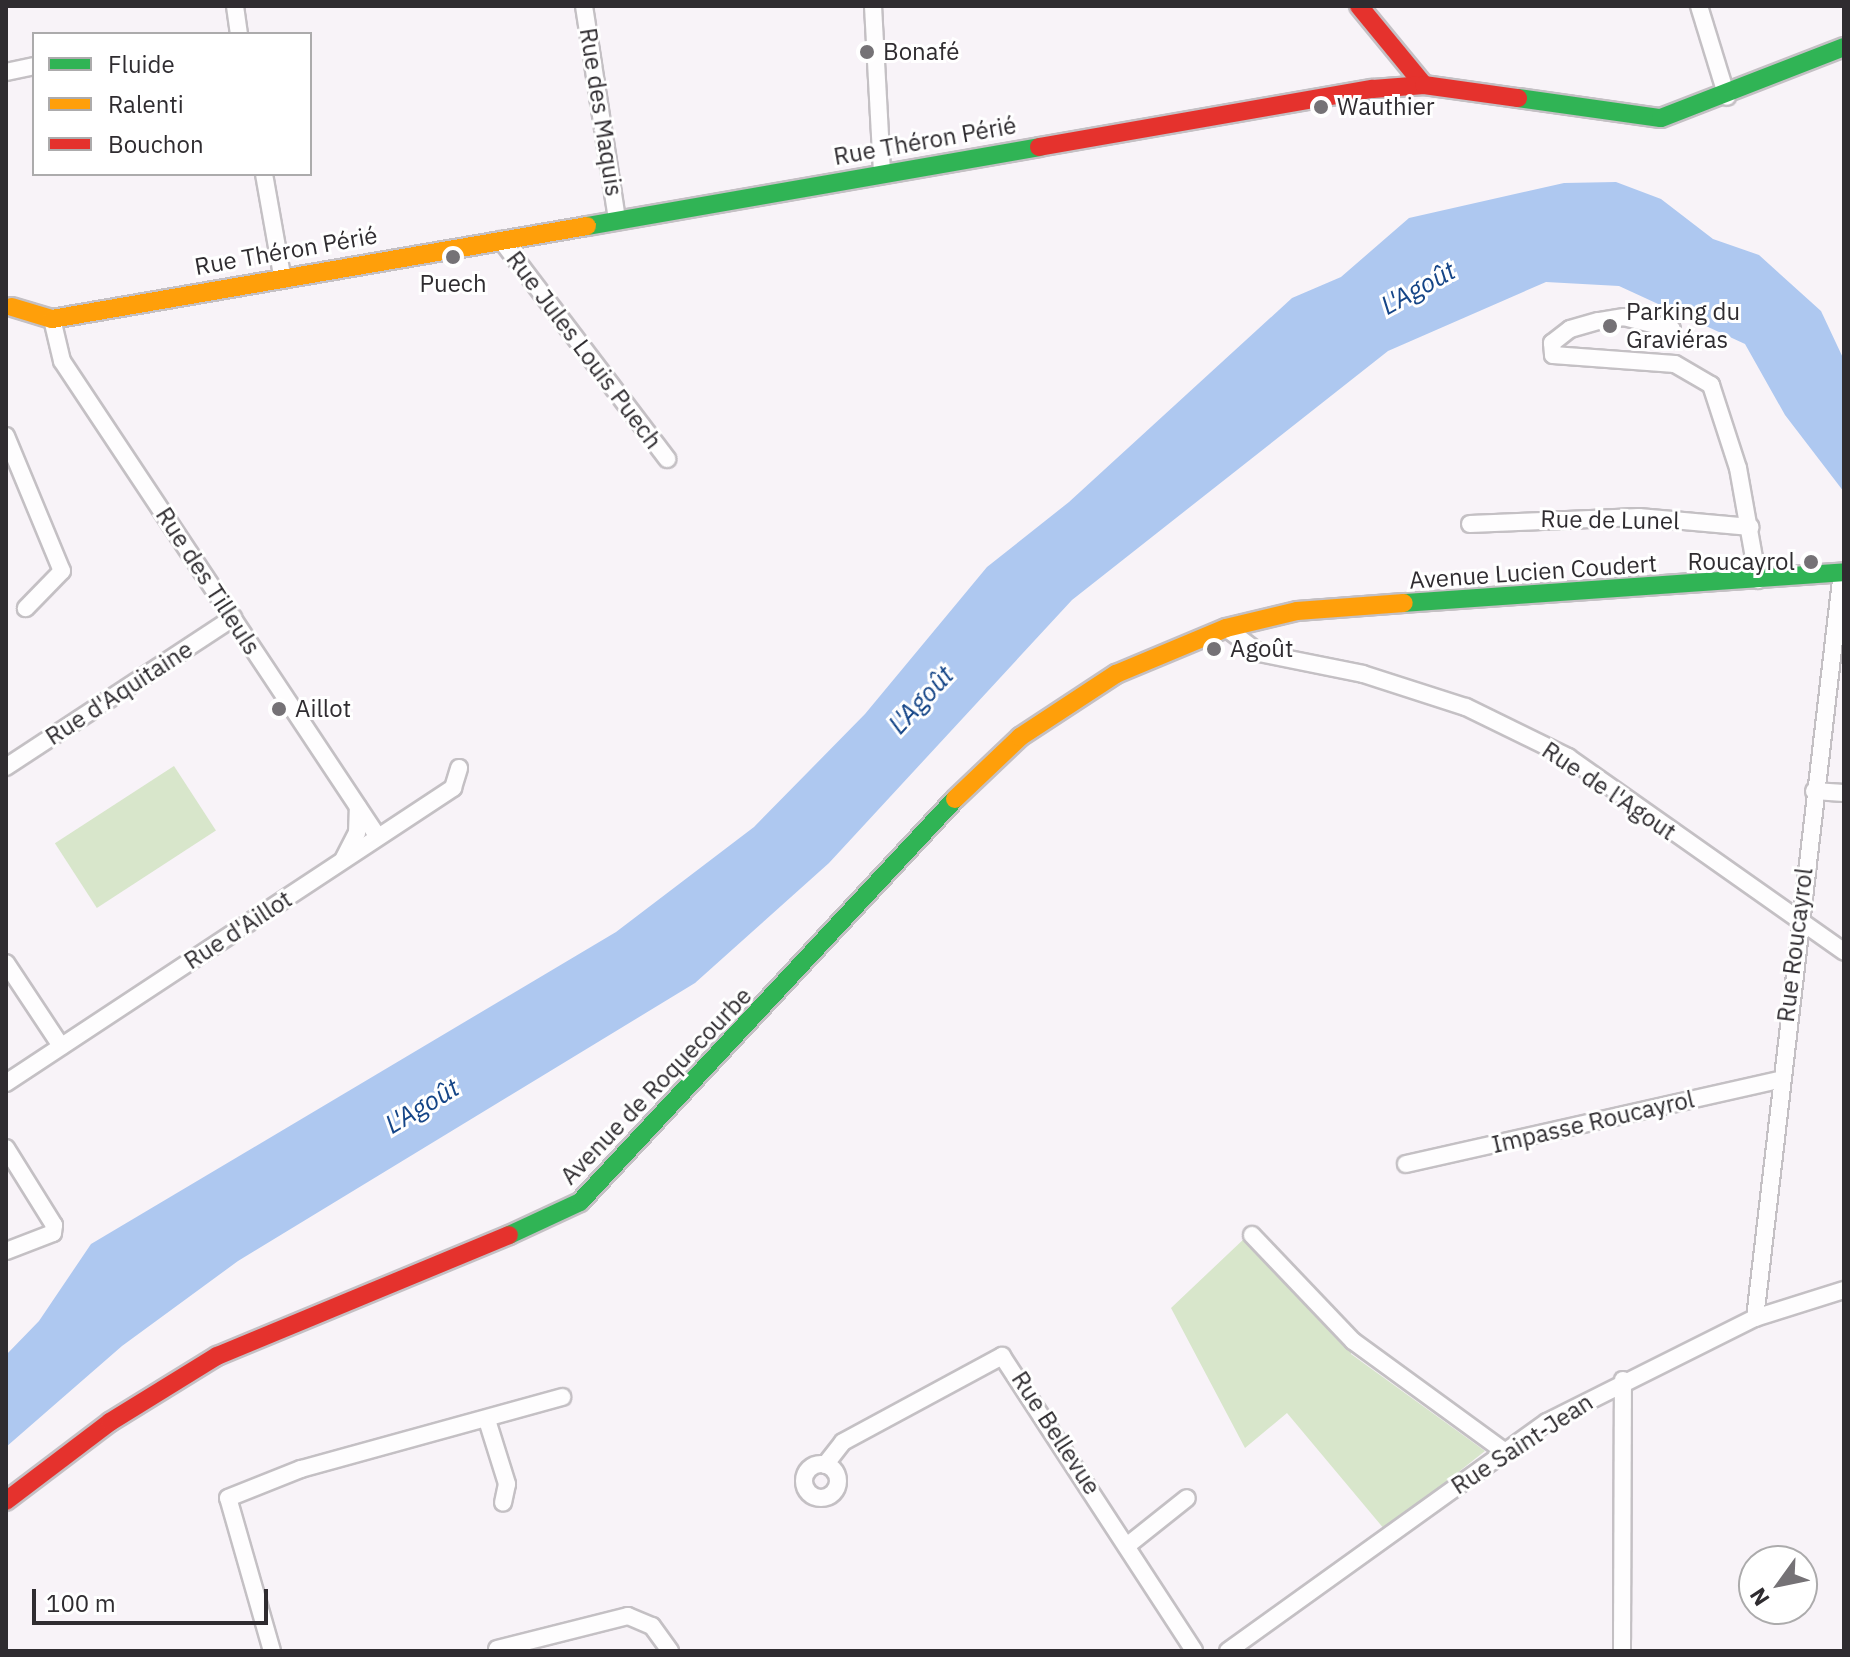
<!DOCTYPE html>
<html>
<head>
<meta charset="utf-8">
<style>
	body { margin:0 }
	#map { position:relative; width:1850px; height:1657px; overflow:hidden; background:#f8f3f8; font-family:"IBM Plex Sans",sans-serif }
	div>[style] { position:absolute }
	.green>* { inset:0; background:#d8e6cb; transform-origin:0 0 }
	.water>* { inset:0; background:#aec8f0 }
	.roads { filter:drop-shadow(2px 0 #c4c0c4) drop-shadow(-2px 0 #c4c0c4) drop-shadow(0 2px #c4c0c4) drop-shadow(0 -2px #c4c0c4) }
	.street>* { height:16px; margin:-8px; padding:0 8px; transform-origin:8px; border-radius:8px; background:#fefdfe }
	.street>.ring { margin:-8px; padding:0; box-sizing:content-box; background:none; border:16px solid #fefdfe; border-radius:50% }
	.fast>* { height:18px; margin:-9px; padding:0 9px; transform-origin:9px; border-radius:9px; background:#30b455 }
	.slow>* { height:18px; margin:-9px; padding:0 9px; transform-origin:9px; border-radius:9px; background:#ff9f0a }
	.jam>* { height:18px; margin:-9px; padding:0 9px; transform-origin:9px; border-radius:9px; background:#e5322d }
	.dots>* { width:22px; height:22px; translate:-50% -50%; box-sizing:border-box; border:4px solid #fff; border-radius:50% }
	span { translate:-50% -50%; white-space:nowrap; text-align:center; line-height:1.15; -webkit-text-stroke:6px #fff; paint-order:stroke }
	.poi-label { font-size:24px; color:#2f2c30 }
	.left { translate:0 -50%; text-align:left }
	.right { translate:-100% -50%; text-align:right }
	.street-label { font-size:24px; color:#2f2c30 }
	.water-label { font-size:26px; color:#154587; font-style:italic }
	.frame { position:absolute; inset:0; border:8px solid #2f2c30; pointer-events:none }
	.legend { position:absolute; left:32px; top:32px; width:280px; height:144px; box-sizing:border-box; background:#fff; border:2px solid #acabac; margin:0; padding:10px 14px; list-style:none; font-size:24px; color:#2f2c30 }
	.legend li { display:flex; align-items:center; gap:16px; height:40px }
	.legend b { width:40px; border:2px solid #acabac }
	.north { position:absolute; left:1738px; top:1545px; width:80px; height:80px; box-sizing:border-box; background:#fff; border:2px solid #acabac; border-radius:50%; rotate:237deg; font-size:22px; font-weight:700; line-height:32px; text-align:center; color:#2f2c30 }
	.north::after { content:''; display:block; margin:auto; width:28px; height:36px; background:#757276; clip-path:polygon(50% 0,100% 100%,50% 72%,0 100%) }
	.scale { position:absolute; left:32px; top:1589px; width:236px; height:36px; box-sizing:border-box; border:4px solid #2f2c30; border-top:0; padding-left:10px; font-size:24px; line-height:28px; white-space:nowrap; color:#2f2c30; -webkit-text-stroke:6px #fff; paint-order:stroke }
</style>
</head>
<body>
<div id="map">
	<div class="green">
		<i style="left:174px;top:766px;width:77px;height:142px;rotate:57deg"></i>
		<i style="clip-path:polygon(1247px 1236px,1351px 1345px,1351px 1354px,1485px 1451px,1385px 1530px,1287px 1413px,1245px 1448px,1171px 1308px)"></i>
	</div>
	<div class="water">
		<i style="clip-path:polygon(1616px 182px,1661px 199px,1713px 239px,1759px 255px,1821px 311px,1844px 360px,1844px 492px,1785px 415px,1745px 344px,1619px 286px,1546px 282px,1388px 351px,1072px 600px,829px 863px,695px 983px,238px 1261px,122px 1346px,6px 1447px,6px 1355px,39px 1321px,91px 1244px,616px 932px,754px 827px,865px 714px,987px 567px,1069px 502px,1292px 298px,1341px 277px,1409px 218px,1564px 183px)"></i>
	</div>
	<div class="roads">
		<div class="street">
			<i style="left:235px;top:6px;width:28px;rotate:82deg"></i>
			<i style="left:584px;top:6px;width:215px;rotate:81.2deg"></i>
			<i style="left:873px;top:6px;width:167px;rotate:86.9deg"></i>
			<i style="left:1699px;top:6px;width:95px;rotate:72.9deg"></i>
			<i style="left:6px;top:72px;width:29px;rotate:-12deg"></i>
			<i style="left:264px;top:174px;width:103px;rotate:79.9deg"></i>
			<i style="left:501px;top:240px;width:275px;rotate:52.8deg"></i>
			<i style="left:52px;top:319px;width:43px;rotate:76.6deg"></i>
			<i style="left:62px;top:361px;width:571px;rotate:56.42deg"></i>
			<i style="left:1672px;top:329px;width:49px;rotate:-166deg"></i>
			<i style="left:1624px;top:317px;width:26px;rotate:171deg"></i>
			<i style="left:1598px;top:321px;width:29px;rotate:164deg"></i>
			<i style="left:1570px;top:329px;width:23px;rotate:142deg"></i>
			<i style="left:1552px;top:343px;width:12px;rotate:85deg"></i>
			<i style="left:1553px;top:355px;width:122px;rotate:4.2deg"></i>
			<i style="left:1675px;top:364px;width:42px;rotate:30.3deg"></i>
			<i style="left:1711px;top:385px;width:87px;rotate:72deg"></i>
			<i style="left:1738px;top:468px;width:114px;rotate:79.9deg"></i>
			<i style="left:6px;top:436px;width:146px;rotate:67.5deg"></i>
			<i style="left:62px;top:571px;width:52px;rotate:134.2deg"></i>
			<i style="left:1470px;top:524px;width:169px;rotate:-2.4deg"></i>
			<i style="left:1639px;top:517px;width:112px;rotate:5.1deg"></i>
			<i style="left:1226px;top:628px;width:41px;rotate:37.1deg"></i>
			<i style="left:1259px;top:653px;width:106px;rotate:11.4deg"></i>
			<i style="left:1363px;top:674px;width:108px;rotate:17.8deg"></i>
			<i style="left:1466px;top:707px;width:114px;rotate:26.1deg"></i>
			<i style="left:1568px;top:757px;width:338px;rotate:35.2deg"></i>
			<i style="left:6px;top:767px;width:272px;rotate:-33.3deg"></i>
			<i style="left:1814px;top:791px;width:30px;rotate:4deg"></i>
			<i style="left:344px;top:858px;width:28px;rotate:-63deg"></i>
			<i style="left:357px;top:833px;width:26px;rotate:-88deg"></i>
			<i style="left:6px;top:963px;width:100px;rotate:56.5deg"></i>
			<i style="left:6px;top:1083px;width:536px;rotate:-33.42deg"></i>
			<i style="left:453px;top:788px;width:21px;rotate:-73deg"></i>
			<i style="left:6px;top:1148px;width:91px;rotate:58.1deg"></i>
			<i style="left:54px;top:1225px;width:8px;rotate:97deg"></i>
			<i style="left:53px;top:1233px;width:50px;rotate:159deg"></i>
			<i style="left:1406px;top:1164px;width:383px;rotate:-12.7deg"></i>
			<i style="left:1252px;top:1235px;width:146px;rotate:46.4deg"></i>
			<i style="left:1353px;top:1341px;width:188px;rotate:36.1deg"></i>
			<i style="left:1755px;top:1318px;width:751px;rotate:-83.35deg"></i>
			<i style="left:487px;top:1420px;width:67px;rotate:72.6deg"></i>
			<i style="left:507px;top:1484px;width:19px;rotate:102deg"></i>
			<i class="ring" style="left:804px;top:1464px;width:18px;height:18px"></i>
			<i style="left:825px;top:1465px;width:29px;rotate:-52deg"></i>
			<i style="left:843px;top:1442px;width:181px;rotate:-28.4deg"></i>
			<i style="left:1002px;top:1356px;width:352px;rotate:56.9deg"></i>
			<i style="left:1128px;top:1545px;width:75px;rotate:-38.5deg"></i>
			<i style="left:497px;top:1649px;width:135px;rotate:-14.1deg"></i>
			<i style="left:628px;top:1616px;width:26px;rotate:23deg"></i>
			<i style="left:652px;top:1626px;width:31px;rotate:54deg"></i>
			<i style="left:272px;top:1651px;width:159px;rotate:-106deg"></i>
			<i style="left:228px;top:1498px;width:79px;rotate:-21.7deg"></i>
			<i style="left:301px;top:1469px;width:271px;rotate:-15.4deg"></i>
			<i style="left:1228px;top:1651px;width:393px;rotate:-35.7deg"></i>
			<i style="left:1547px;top:1422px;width:233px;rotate:-26.6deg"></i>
			<i style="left:1755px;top:1318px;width:93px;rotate:-17.5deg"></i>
			<i style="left:1622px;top:1651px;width:271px;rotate:-89.8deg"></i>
		</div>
		<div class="fast">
			<i style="left:1518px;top:98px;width:144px;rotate:8deg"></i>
			<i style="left:1661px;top:118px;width:196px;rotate:-21.2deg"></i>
			<i style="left:587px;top:226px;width:459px;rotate:-9.9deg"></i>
			<i style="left:1404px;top:603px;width:441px;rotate:-4deg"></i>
			<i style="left:509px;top:1235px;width:78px;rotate:-24.9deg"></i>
			<i style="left:580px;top:1202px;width:550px;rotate:-47.06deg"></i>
		</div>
		<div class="slow">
			<i style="left:12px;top:307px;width:42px;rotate:16.7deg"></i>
			<i style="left:52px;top:319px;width:543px;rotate:-9.86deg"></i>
			<i style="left:955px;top:799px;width:90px;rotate:-43.6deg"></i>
			<i style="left:1020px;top:737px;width:115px;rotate:-33.3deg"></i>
			<i style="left:1116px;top:674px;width:119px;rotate:-22.7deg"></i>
			<i style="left:1226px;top:628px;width:73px;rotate:-13.5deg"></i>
			<i style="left:1297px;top:611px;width:107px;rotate:-4.3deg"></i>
		</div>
		<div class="jam">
			<i style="left:1359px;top:6px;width:102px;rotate:50.6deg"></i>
			<i style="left:1039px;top:147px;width:339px;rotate:-9.9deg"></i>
			<i style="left:1373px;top:89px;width:51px;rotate:-4.5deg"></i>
			<i style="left:1424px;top:85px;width:95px;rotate:7.9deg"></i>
			<i style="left:6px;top:1501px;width:131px;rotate:-37.2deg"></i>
			<i style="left:110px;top:1422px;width:126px;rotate:-31.7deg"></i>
			<i style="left:217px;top:1356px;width:316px;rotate:-22.5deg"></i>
		</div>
	</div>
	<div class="dots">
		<i style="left:867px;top:52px;background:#757276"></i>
		<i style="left:1321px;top:107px;background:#757276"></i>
		<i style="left:453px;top:257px;background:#757276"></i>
		<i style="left:1610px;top:326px;background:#757276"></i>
		<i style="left:1811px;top:562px;background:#757276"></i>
		<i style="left:1214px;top:649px;background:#757276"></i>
		<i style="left:279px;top:709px;background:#757276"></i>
	</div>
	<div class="poi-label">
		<span class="left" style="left:883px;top:52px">Bonafé</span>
		<span class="left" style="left:1337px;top:107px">Wauthier</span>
		<span style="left:453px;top:284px">Puech</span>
		<span class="left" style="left:1626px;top:326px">Parking du<br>Graviéras</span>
		<span class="right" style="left:1795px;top:562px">Roucayrol</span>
		<span class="left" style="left:1230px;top:649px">Agoût</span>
		<span class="left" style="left:295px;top:709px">Aillot</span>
	</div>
	<div class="street-label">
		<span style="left:601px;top:112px;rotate:81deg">Rue des Maquis</span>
		<span style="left:925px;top:141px;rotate:-10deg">Rue Théron Périé</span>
		<span style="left:286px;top:251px;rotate:-10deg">Rue Théron Périé</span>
		<span style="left:584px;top:350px;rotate:53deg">Rue Jules Louis Puech</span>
		<span style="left:1610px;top:520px;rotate:1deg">Rue de Lunel</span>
		<span style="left:1533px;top:572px;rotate:-4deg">Avenue Lucien Coudert</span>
		<span style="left:208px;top:581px;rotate:57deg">Rue des Tilleuls</span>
		<span style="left:119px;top:693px;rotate:-33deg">Rue d'Aquitaine</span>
		<span style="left:1609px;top:791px;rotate:34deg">Rue de l'Agout</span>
		<span style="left:238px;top:930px;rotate:-33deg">Rue d'Aillot</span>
		<span style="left:1795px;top:945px;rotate:-83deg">Rue Roucayrol</span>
		<span style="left:656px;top:1086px;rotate:-46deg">Avenue de Roquecourbe</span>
		<span style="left:1593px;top:1122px;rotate:-13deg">Impasse Roucayrol</span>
		<span style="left:1056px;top:1433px;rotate:57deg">Rue Bellevue</span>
		<span style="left:1522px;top:1444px;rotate:-33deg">Rue Saint-Jean</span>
	</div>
	<div class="water-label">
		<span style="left:1418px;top:288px;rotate:-29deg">L'Agoût</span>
		<span style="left:921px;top:700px;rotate:-47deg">L'Agoût</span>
		<span style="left:422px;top:1106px;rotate:-31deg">L'Agoût</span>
	</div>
	<div class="frame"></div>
	<ul class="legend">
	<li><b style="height:10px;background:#30b455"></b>Fluide</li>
	<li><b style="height:10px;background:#ff9f0a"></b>Ralenti</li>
	<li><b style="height:10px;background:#e5322d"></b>Bouchon</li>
	</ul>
	<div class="north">N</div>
	<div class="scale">100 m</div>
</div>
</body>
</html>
